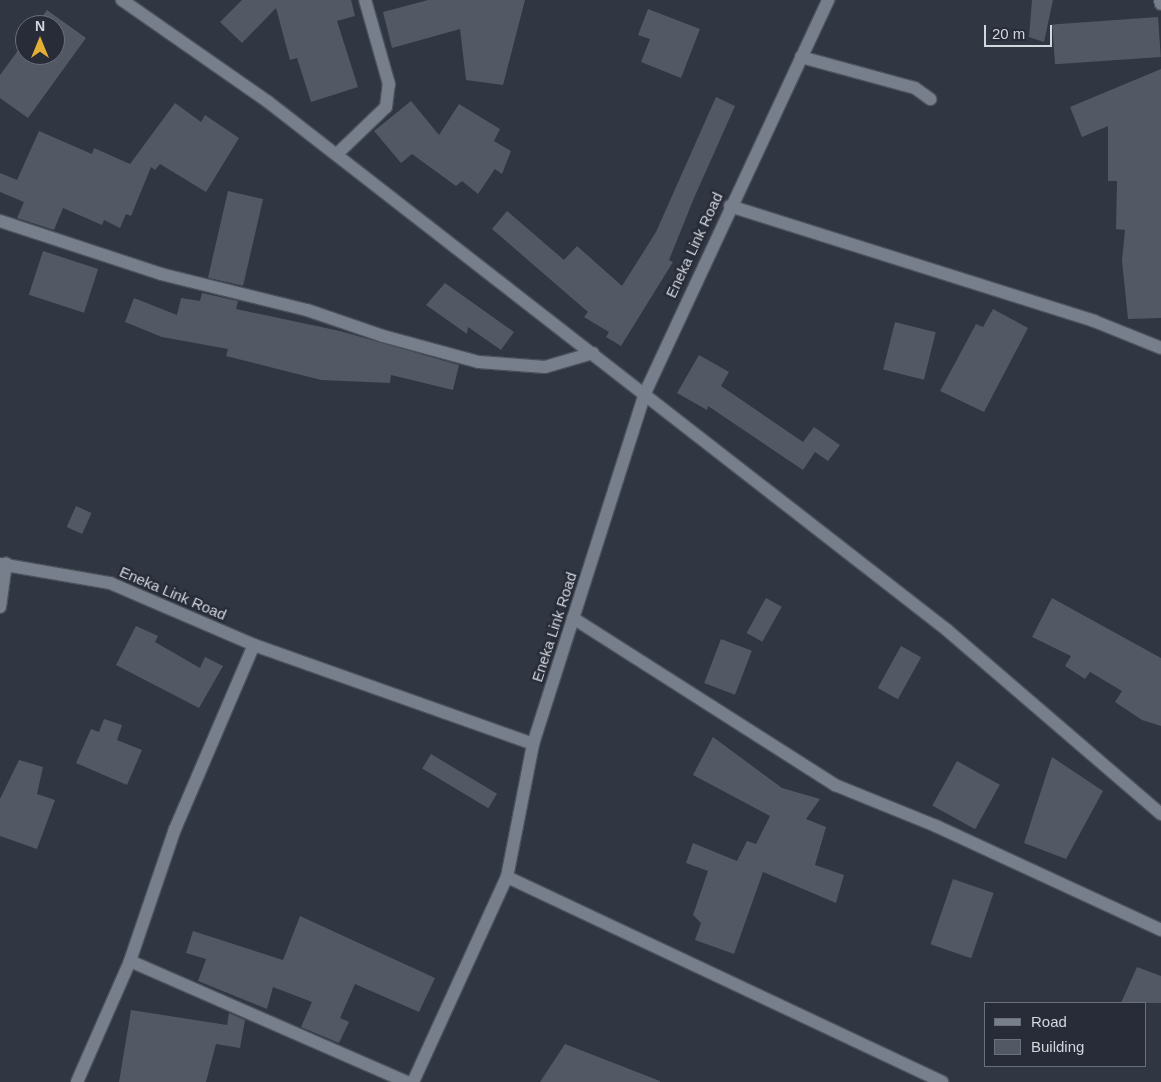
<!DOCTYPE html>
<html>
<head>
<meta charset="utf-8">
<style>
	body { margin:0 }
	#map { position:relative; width:1161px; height:1082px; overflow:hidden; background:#303642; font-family:Arial,sans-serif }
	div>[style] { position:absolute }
	.building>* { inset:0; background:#525965; transform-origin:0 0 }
	.roads { filter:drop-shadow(1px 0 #4c525b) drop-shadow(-1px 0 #4c525b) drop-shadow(0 1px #4c525b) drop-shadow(0 -1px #4c525b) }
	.minor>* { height:12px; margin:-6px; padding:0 6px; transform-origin:6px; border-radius:6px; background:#787f8c }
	span { translate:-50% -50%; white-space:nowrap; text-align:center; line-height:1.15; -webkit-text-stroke:5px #272c38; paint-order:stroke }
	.street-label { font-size:15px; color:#d2d6dd }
	.legend { position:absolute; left:984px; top:1002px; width:162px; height:65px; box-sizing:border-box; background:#272c38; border:1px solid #6b707a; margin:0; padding:6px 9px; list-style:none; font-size:15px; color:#d2d6dd }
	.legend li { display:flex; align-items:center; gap:10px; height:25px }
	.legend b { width:25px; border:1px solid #6b707a }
	.north { position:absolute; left:15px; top:15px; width:50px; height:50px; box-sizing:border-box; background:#272c38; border:1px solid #6b707a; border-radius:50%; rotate:0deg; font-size:14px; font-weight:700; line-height:20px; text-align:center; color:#d2d6dd }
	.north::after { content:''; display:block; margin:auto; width:18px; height:22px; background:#e2ae34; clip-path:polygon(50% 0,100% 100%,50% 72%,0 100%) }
	.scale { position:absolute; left:984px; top:25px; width:68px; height:22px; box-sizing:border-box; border:2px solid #d2d6dd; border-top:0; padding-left:6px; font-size:15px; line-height:18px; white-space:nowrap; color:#d2d6dd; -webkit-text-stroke:4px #272c38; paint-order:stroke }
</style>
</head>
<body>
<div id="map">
	<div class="building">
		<i style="clip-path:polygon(242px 0,351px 0,355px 16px,337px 21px,358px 87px,311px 102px,297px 58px,290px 60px,276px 8px,242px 43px,220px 22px)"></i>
		<i style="clip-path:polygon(428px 0,525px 0,503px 85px,466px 80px,460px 29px,392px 48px,383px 12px)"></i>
		<i style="clip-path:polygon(1032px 0,1053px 0,1044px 42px,1029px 37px)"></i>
		<i style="clip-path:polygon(648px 9px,700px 29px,681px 78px,641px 62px,650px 39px,638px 35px)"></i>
		<i style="clip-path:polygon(47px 10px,86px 38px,28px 118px,0 98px,0 75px,25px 41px,25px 55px,55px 55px,55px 25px,36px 25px)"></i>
		<i style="left:1158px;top:17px;width:40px;height:106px;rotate:86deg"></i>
		<i style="clip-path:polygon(1161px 69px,1161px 318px,1128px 319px,1122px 261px,1125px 230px,1116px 229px,1117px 181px,1108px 181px,1108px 126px,1082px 137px,1070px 107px)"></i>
		<i style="clip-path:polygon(716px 97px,735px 106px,694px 198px,669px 260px,673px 262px,621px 346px,606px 337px,609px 332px,584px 317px,588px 312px,492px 229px,507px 211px,564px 260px,577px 246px,622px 286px,656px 232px)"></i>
		<i style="clip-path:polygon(411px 101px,439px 135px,459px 104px,500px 129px,494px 141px,511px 151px,502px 174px,495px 169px,478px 194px,462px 181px,456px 186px,412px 154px,401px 163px,374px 131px)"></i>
		<i style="clip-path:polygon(175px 103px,201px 122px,205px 115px,239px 138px,206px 192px,160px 164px,155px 170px,151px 167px,131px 216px,126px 214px,120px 228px,104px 220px,102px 225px,63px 208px,54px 230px,17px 218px,24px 202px,0 192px,0 173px,17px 180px,39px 131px,92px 154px,94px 148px,130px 164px)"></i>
		<i style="left:228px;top:191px;width:36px;height:89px;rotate:13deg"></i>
		<i style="left:43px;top:251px;width:58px;height:46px;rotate:18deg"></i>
		<i style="clip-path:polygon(445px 283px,514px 332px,501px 350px,468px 327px,467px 334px,426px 305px)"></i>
		<i style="clip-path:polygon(202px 293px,238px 301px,236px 309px,340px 331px,459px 365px,453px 390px,391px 375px,390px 383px,321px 380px,226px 356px,228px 349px,162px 337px,125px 322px,134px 298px,177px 315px,181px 298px,200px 301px)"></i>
		<i style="clip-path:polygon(993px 309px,1028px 328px,984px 412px,940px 391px,976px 324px,983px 327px)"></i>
		<i style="left:895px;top:322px;width:42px;height:49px;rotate:14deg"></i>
		<i style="clip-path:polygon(699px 355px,729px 372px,721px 386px,803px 442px,814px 427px,840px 445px,828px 461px,815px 452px,803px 470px,708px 406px,707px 410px,677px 393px)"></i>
		<i style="left:76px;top:506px;width:17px;height:23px;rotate:24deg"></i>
		<i style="left:766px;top:598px;width:18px;height:40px;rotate:29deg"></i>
		<i style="clip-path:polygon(1052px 598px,1161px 658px,1161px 726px,1142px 720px,1115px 702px,1122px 691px,1090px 672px,1085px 679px,1065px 666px,1071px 656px,1032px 637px)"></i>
		<i style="clip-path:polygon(136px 626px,158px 636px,155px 642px,200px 668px,205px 657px,223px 666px,199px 708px,116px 665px)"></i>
		<i style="left:721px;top:639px;width:33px;height:47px;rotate:21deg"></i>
		<i style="left:901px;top:646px;width:23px;height:48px;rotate:29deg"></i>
		<i style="clip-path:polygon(104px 719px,122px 725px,117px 740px,142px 750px,127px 785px,76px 763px,91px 729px,99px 732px)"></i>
		<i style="clip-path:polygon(713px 737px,782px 788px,820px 799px,806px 819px,826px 827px,815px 865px,844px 875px,836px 903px,763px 872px,734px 954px,695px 940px,701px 923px,693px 915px,708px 871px,686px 863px,693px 843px,737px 861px,747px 841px,756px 844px,770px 816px,693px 775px)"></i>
		<i style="left:431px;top:754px;width:77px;height:17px;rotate:31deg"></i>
		<i style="clip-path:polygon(1052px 757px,1103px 791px,1066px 859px,1024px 843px)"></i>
		<i style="clip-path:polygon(19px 760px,43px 767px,37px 794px,55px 800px,37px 849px,0 836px,0 799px)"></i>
		<i style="left:957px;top:761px;width:49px;height:51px;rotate:29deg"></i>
		<i style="left:953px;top:879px;width:43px;height:69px;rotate:19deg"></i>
		<i style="clip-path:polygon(300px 916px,435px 978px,419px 1012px,355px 984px,340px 1018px,349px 1022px,339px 1043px,301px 1027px,312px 1002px,273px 987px,267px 1009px,198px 981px,206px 959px,186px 953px,193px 931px,283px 960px)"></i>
		<i style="clip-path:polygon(1137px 967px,1161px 976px,1161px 1003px,1121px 1003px)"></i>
		<i style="clip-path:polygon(131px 1010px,227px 1025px,229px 1013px,245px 1020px,240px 1048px,216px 1044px,206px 1082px,119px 1082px)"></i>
		<i style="clip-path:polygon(565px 1044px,660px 1081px,660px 1082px,540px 1082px)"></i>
	</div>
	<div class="roads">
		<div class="minor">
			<i style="left:122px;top:0;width:177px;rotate:34.9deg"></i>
			<i style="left:267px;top:101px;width:862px;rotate:37.88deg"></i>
			<i style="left:947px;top:630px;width:282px;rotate:40.7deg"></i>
			<i style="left:1160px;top:0;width:4px;rotate:76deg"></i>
			<i style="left:801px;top:57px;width:118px;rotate:15.2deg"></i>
			<i style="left:915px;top:88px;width:19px;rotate:36deg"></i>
			<i style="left:337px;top:154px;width:68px;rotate:-43.8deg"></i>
			<i style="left:386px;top:107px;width:23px;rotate:-83deg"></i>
			<i style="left:389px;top:84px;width:87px;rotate:-105.9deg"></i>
			<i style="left:730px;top:206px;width:382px;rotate:17.5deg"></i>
			<i style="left:1094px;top:321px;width:72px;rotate:21.9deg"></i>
			<i style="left:0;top:221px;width:169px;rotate:18.2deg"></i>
			<i style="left:161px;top:274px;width:150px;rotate:13.9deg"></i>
			<i style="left:307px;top:310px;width:80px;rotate:18.9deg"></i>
			<i style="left:383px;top:336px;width:99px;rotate:15.2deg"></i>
			<i style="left:479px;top:362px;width:66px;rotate:4.3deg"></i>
			<i style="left:545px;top:367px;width:50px;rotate:-16.3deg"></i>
			<i style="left:0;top:564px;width:112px;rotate:9.8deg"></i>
			<i style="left:110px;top:583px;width:157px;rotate:23.3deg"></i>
			<i style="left:254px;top:645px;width:296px;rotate:19.5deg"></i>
			<i style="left:533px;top:744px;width:368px;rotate:-72.3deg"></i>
			<i style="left:645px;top:393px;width:434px;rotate:-65deg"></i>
			<i style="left:0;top:607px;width:44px;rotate:-82.2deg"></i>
			<i style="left:573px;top:618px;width:311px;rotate:32.5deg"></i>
			<i style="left:835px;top:785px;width:109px;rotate:22.1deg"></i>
			<i style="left:936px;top:826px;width:248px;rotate:24.8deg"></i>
			<i style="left:507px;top:877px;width:481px;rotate:25.2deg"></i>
			<i style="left:130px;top:961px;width:302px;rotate:23.6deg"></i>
			<i style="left:77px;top:1082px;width:132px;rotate:-66.3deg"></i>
			<i style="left:130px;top:961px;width:139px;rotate:-71.2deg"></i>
			<i style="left:175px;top:829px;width:200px;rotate:-66.8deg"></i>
			<i style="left:413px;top:1082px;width:226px;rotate:-65.4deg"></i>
			<i style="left:507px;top:877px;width:136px;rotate:-78.9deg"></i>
		</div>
	</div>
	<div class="street-label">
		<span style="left:694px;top:245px;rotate:-65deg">Eneka Link Road</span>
		<span style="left:173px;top:593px;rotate:23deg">Eneka Link Road</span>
		<span style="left:554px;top:627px;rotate:-72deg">Eneka Link Road</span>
	</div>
	<ul class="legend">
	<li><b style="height:6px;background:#787f8c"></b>Road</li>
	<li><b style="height:14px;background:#525965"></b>Building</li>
	</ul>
	<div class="north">N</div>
	<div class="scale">20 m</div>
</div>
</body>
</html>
